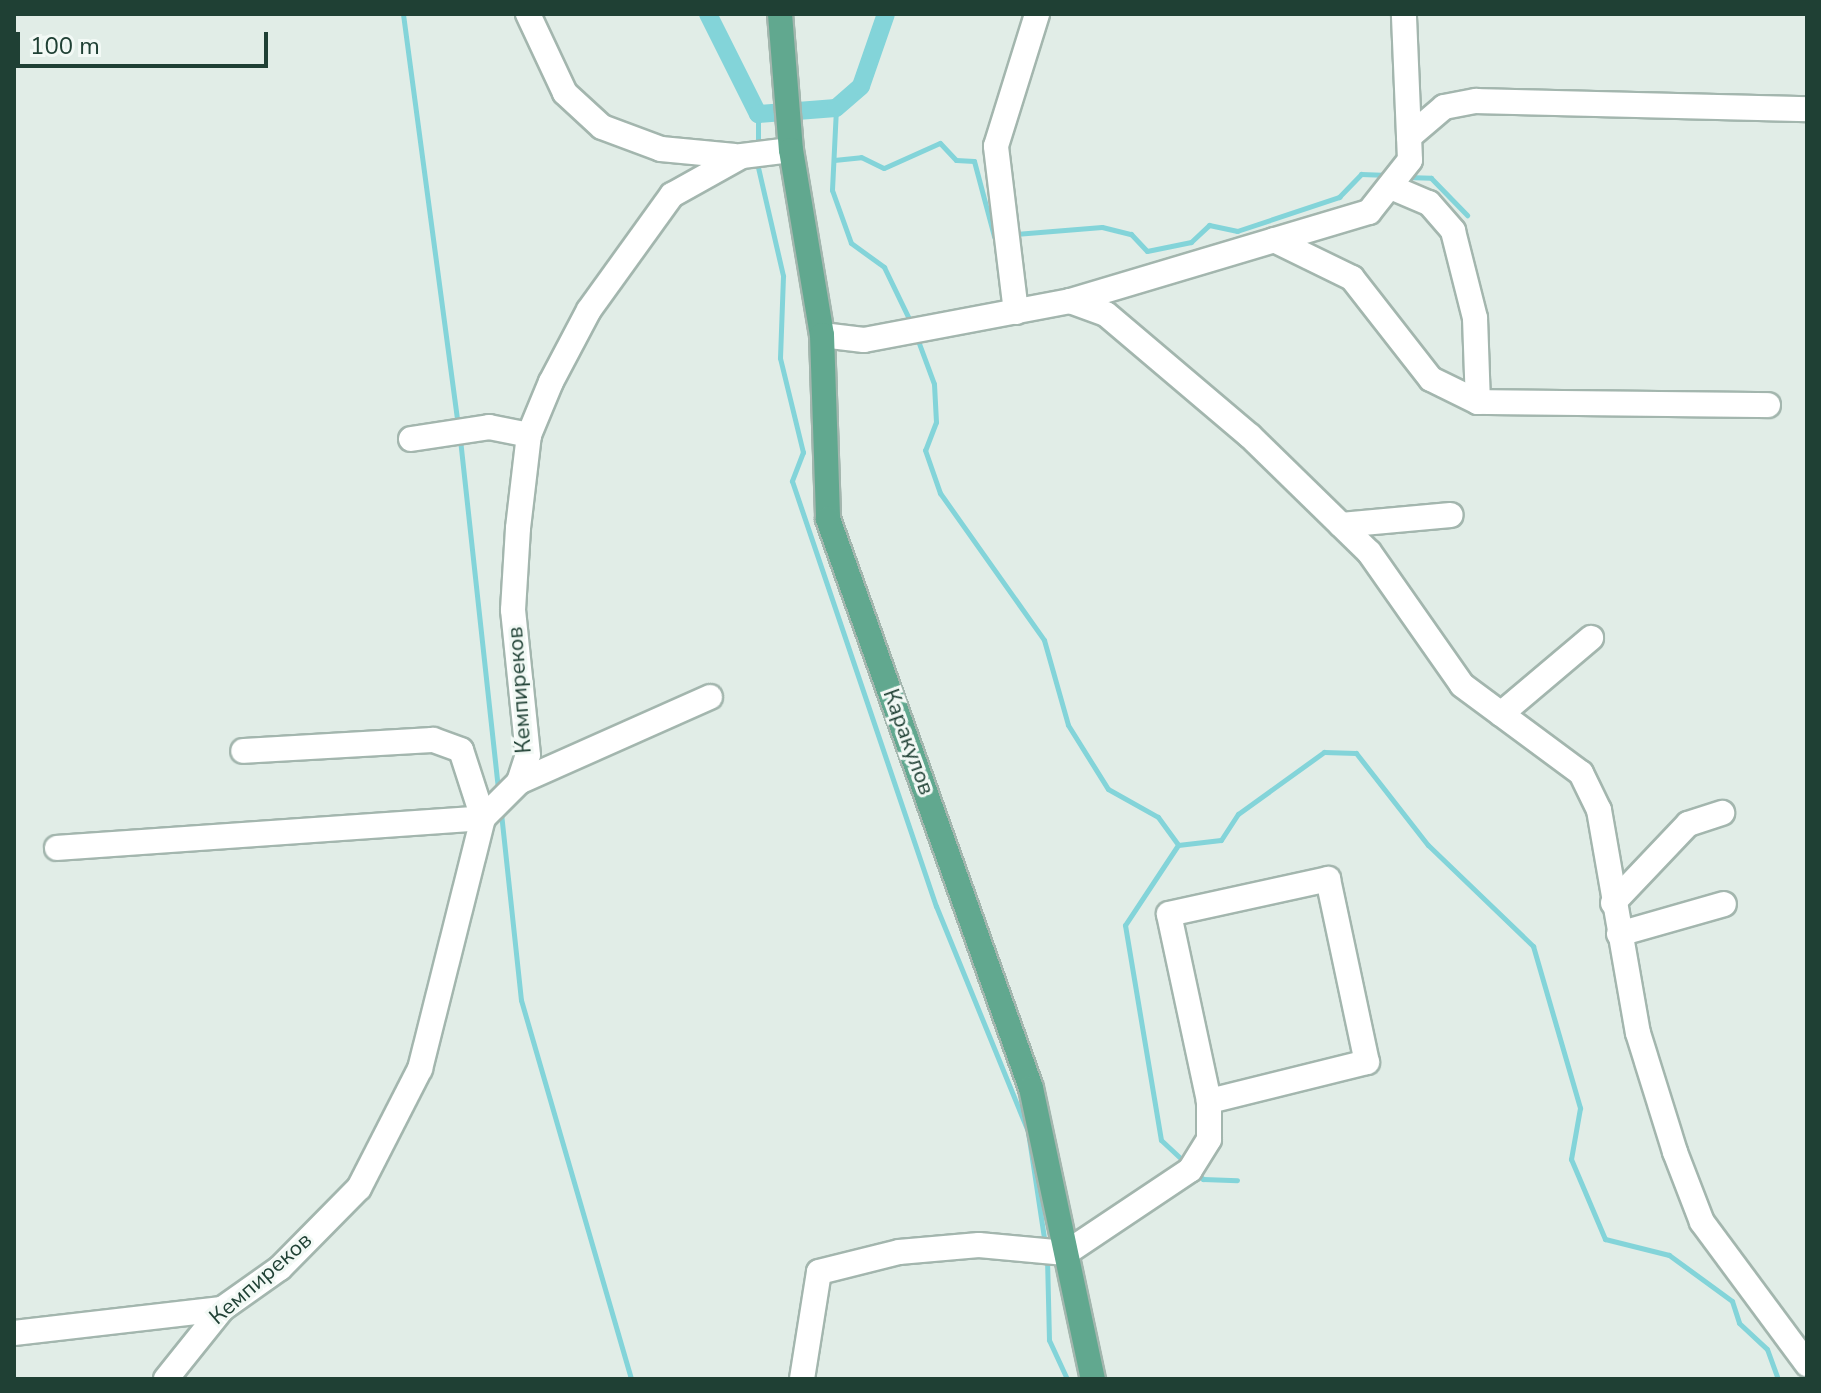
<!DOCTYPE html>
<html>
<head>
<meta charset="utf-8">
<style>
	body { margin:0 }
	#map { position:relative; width:1821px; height:1393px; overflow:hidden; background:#e1ede7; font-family:"Nunito Sans",sans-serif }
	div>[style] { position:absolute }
	.stream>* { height:5px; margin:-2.5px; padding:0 2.5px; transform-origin:2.5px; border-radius:2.5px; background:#83d4d9 }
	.canal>* { height:18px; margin:-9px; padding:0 9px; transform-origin:9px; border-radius:9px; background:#83d4d9 }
	.roads { filter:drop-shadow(2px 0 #a3b6ae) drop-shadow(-2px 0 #a3b6ae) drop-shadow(0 2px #a3b6ae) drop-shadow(0 -2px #a3b6ae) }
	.minor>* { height:24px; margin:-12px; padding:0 12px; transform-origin:12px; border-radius:12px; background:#fff }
	.major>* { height:24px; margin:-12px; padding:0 12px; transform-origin:12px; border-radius:12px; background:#61a88f }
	span { translate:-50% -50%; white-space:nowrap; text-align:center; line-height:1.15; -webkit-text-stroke:6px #f2f9f5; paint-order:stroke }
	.street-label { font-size:22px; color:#1f4034 }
	.frame { position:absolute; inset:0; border:16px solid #1f4034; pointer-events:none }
	.scale { position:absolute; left:16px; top:32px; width:252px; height:36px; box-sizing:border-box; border:4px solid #1f4034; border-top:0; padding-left:10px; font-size:24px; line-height:28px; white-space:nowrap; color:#1f4034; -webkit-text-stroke:6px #f2f9f5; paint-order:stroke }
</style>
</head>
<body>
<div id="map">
	<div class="stream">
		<i style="left:403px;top:14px;width:415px;rotate:82.4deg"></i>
		<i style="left:836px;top:108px;width:82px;rotate:92.8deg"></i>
		<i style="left:832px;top:190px;width:56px;rotate:70.3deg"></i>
		<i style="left:851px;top:243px;width:41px;rotate:36deg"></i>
		<i style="left:884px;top:267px;width:64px;rotate:64.2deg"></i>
		<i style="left:758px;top:149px;width:35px;rotate:-90deg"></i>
		<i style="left:834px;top:160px;width:27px;rotate:-6deg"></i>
		<i style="left:861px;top:157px;width:25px;rotate:26deg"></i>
		<i style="left:884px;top:168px;width:61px;rotate:-24.1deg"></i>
		<i style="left:940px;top:143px;width:23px;rotate:47deg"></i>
		<i style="left:956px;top:160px;width:18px;rotate:3deg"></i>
		<i style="left:974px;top:161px;width:78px;rotate:75.1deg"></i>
		<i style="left:994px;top:236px;width:7px;rotate:-8deg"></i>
		<i style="left:757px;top:163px;width:116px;rotate:77deg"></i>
		<i style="left:783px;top:276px;width:82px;rotate:92.1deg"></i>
		<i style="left:780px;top:358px;width:97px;rotate:76.3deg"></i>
		<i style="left:803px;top:452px;width:31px;rotate:111deg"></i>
		<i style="left:792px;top:481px;width:449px;rotate:71.3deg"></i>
		<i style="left:936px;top:906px;width:244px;rotate:67.8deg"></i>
		<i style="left:1028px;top:1132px;width:113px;rotate:81.4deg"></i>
		<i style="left:1406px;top:177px;width:25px;rotate:2deg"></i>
		<i style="left:1431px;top:178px;width:52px;rotate:45.8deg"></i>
		<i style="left:1015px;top:234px;width:87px;rotate:-4.6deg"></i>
		<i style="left:1102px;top:227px;width:30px;rotate:14deg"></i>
		<i style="left:1131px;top:234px;width:23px;rotate:47deg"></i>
		<i style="left:1147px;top:251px;width:45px;rotate:-11.6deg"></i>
		<i style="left:1191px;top:242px;width:25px;rotate:-43deg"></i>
		<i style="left:1209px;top:225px;width:29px;rotate:12deg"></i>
		<i style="left:1237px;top:231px;width:108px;rotate:-18.4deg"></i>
		<i style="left:1339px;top:197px;width:32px;rotate:-46deg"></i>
		<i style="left:1361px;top:174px;width:27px;rotate:2deg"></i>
		<i style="left:917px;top:338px;width:49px;rotate:69.7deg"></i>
		<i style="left:934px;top:384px;width:38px;rotate:87deg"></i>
		<i style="left:936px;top:422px;width:30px;rotate:111deg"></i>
		<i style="left:925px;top:450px;width:46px;rotate:70.8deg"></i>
		<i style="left:940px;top:493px;width:180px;rotate:54.7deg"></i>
		<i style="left:1044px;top:640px;width:88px;rotate:74.2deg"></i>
		<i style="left:1068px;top:725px;width:75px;rotate:58deg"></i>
		<i style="left:1108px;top:789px;width:57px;rotate:29.2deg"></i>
		<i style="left:1158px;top:817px;width:34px;rotate:54deg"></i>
		<i style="left:1178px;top:845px;width:96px;rotate:123.5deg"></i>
		<i style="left:1125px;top:925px;width:218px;rotate:80.5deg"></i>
		<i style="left:1161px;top:1140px;width:33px;rotate:43deg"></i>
		<i style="left:460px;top:439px;width:354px;rotate:83.8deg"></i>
		<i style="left:501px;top:813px;width:188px;rotate:83.9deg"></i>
		<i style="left:521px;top:1000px;width:395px;rotate:73.8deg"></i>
		<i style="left:1178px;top:845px;width:43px;rotate:-6.6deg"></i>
		<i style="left:1221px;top:840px;width:31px;rotate:-57deg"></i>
		<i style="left:1238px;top:814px;width:106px;rotate:-35.8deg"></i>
		<i style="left:1324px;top:752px;width:32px;rotate:2deg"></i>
		<i style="left:1356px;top:753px;width:117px;rotate:52deg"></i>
		<i style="left:1428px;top:845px;width:146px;rotate:43.9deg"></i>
		<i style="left:1533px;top:946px;width:169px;rotate:73.8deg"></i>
		<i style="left:1580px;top:1108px;width:52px;rotate:100deg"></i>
		<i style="left:1571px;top:1159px;width:87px;rotate:67deg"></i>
		<i style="left:1605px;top:1239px;width:66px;rotate:14deg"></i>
		<i style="left:1669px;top:1255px;width:78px;rotate:36.1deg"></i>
		<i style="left:1732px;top:1301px;width:23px;rotate:72deg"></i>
		<i style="left:1739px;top:1323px;width:38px;rotate:43deg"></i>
		<i style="left:1767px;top:1349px;width:32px;rotate:70deg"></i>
		<i style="left:1195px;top:1172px;width:11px;rotate:41deg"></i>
		<i style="left:1203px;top:1179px;width:34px;rotate:2deg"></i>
		<i style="left:1047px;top:1258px;width:82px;rotate:88.6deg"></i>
		<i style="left:1049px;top:1340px;width:43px;rotate:65.2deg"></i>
	</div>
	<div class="canal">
		<i style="left:708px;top:14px;width:112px;rotate:63.4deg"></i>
		<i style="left:758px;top:114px;width:78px;rotate:-4.4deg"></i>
		<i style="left:836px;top:108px;width:33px;rotate:-41deg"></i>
		<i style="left:861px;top:86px;width:76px;rotate:-70.9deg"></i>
	</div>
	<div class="roads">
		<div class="minor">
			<i style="left:528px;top:14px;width:87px;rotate:64.9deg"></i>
			<i style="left:565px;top:93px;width:50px;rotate:42.6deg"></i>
			<i style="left:602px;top:127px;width:63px;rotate:20.4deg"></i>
			<i style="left:661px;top:149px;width:74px;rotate:5.4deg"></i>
			<i style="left:1409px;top:137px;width:46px;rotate:-40.6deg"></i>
			<i style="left:1444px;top:107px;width:33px;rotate:-11deg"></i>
			<i style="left:1476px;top:101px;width:331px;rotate:1.4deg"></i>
			<i style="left:1393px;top:188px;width:39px;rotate:23deg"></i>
			<i style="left:1429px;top:203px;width:37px;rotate:49deg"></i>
			<i style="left:1453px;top:231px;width:90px;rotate:75.8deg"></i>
			<i style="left:1475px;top:318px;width:84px;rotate:88deg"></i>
			<i style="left:1478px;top:402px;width:290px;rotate:0.6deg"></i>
			<i style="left:1274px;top:240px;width:87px;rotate:26deg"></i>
			<i style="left:1352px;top:278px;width:128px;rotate:52deg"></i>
			<i style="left:1431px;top:379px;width:52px;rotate:26.1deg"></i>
			<i style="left:1070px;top:301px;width:38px;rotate:20deg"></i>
			<i style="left:1106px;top:314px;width:189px;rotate:40.3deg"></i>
			<i style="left:1250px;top:436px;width:166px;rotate:44.3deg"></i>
			<i style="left:1369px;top:552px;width:162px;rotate:55deg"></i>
			<i style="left:1462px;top:685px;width:148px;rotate:36.5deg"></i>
			<i style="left:1581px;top:773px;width:41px;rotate:64.1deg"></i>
			<i style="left:1599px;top:810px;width:226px;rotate:80.1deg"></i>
			<i style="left:1638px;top:1033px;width:125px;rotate:72.7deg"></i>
			<i style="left:1675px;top:1152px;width:75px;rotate:68.9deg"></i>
			<i style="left:1702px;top:1222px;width:177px;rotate:53.5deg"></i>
			<i style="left:1016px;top:312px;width:167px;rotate:-96.9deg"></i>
			<i style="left:996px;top:146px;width:138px;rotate:-72.7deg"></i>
			<i style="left:822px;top:335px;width:42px;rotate:6.8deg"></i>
			<i style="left:864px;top:340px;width:210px;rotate:-10.7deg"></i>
			<i style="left:1070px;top:301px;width:312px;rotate:-16.6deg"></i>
			<i style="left:1369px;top:212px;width:66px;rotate:-51.7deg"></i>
			<i style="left:1410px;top:160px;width:146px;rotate:-92.4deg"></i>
			<i style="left:411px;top:439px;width:79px;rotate:-8.7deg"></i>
			<i style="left:489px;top:427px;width:41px;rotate:11.3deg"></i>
			<i style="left:1341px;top:525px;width:110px;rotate:-5.2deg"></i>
			<i style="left:1501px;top:714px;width:118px;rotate:-40.2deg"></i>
			<i style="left:519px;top:782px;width:209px;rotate:-24deg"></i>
			<i style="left:57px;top:848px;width:427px;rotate:-4deg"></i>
			<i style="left:483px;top:818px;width:71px;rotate:-107.9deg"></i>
			<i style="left:461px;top:750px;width:30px;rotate:-160deg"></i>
			<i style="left:433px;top:740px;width:190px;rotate:176.7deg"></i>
			<i style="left:1613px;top:903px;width:109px;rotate:-46.5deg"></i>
			<i style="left:1688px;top:824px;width:36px;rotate:-18deg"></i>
			<i style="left:1619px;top:934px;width:109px;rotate:-15.9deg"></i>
			<i style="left:14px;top:1333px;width:209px;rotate:-6.6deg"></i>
			<i style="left:166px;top:1379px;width:90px;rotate:-51.3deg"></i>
			<i style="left:222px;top:1309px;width:71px;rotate:-35.3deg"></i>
			<i style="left:280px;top:1268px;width:112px;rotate:-45.4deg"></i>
			<i style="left:359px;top:1188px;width:134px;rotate:-62.9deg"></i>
			<i style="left:420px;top:1069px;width:259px;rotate:-75.9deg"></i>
			<i style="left:483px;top:818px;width:51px;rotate:-45deg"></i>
			<i style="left:519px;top:782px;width:28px;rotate:-72deg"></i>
			<i style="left:528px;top:755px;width:146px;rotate:-95.9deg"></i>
			<i style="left:513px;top:610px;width:82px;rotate:-86.5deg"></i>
			<i style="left:518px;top:528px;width:94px;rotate:-83.3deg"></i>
			<i style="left:529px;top:435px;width:57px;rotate:-67.5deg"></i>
			<i style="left:551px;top:382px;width:81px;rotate:-62.2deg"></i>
			<i style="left:589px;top:310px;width:142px;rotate:-54.2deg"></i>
			<i style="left:672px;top:195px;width:80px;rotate:-29.1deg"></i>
			<i style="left:742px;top:156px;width:49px;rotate:-7deg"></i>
			<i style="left:802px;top:1379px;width:108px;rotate:-81deg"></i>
			<i style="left:819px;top:1272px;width:82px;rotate:-14deg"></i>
			<i style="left:899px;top:1252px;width:80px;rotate:-5deg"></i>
			<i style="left:979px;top:1245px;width:87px;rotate:5.3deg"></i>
			<i style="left:1066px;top:1253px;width:149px;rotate:-33.8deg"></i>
			<i style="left:1190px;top:1170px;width:36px;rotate:-58deg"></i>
			<i style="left:1209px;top:1139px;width:38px;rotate:-90deg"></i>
			<i style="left:1209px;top:1101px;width:191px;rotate:-102.1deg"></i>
			<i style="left:1169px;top:914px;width:163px;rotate:-12.4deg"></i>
			<i style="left:1328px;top:879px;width:187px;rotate:78deg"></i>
			<i style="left:1367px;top:1062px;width:163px;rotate:166.1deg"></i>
		</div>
		<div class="major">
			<i style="left:780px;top:14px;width:136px;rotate:85.4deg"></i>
			<i style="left:791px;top:150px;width:188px;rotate:80.5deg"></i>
			<i style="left:822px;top:335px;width:184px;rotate:88.1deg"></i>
			<i style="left:828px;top:519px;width:604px;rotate:70.37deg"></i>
			<i style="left:1031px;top:1088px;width:298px;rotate:78deg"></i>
		</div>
	</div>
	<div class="street-label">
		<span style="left:520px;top:690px;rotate:-94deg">Кемпиреков</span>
		<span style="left:908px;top:742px;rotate:70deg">Каракулов</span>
		<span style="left:261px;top:1279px;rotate:-41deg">Кемпиреков</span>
	</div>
	<div class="frame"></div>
	<div class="scale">100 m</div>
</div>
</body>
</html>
